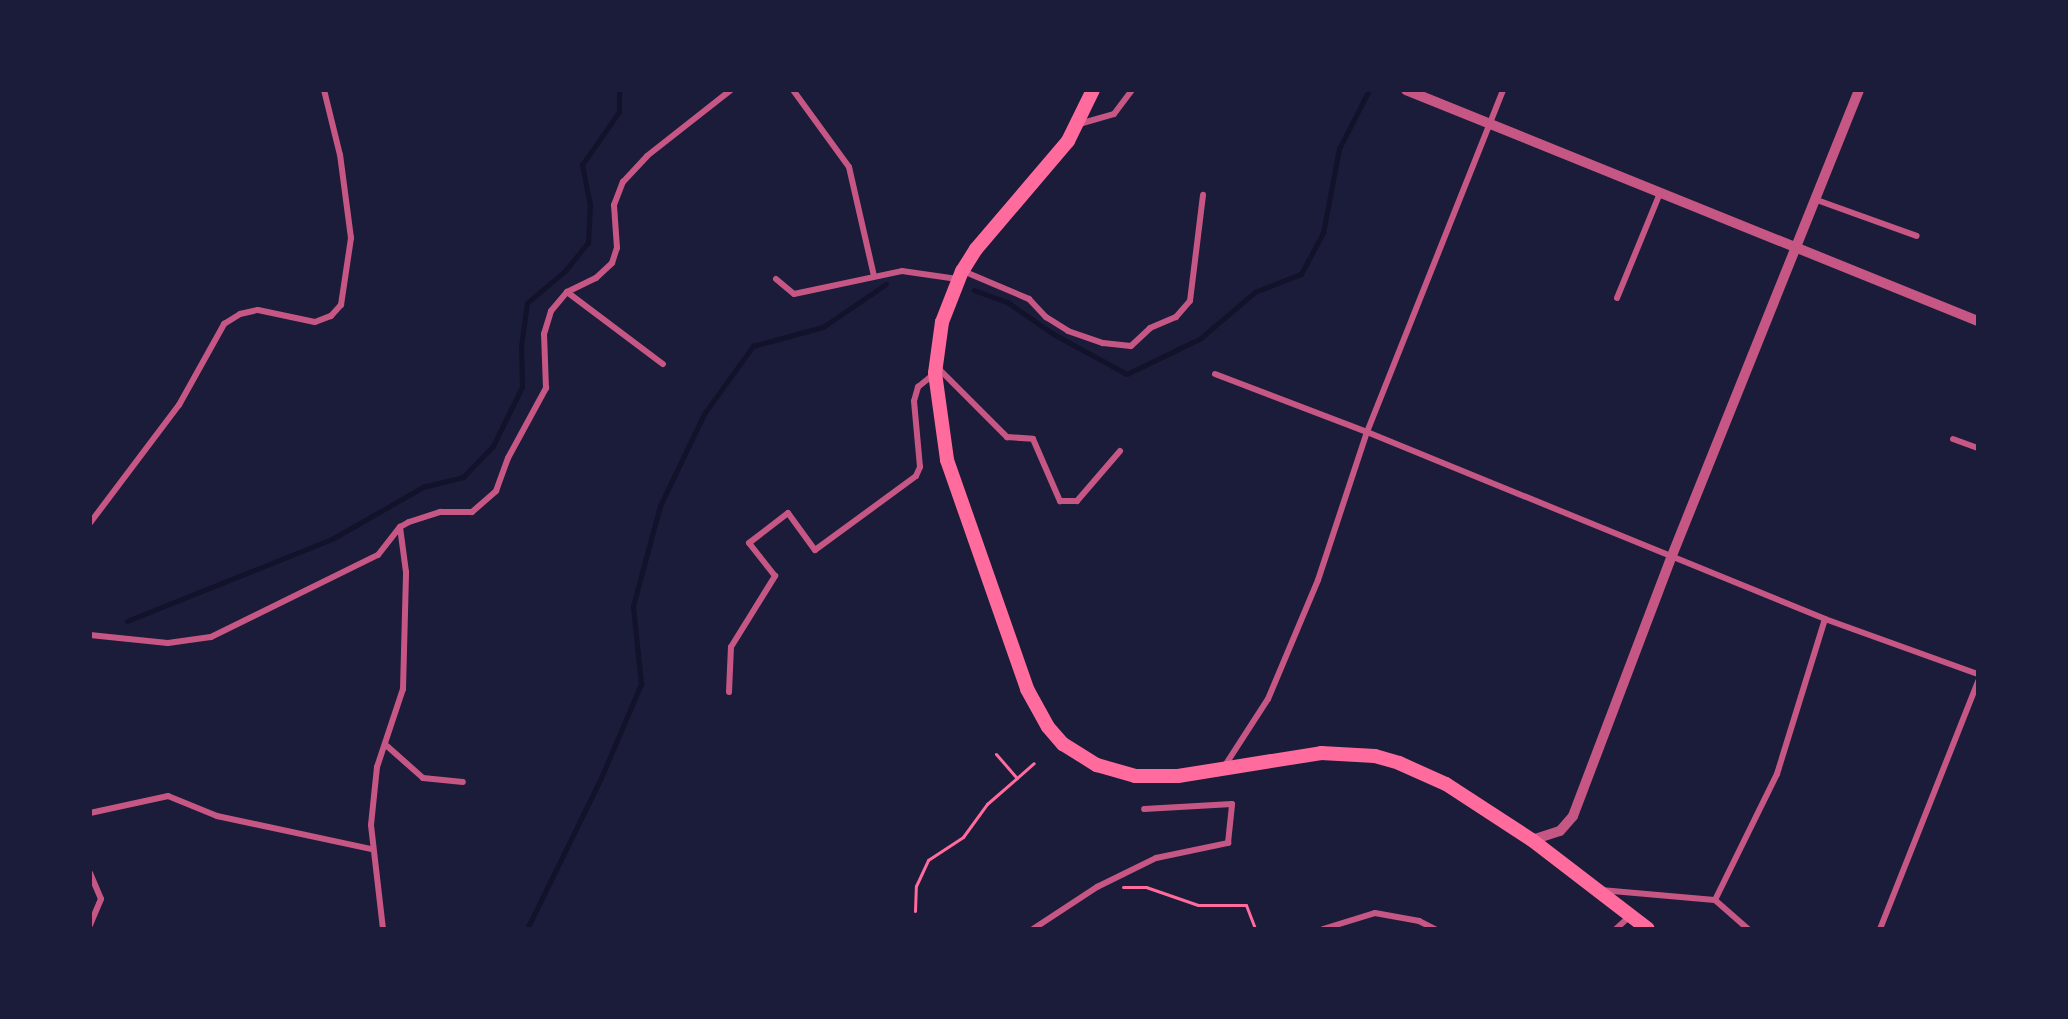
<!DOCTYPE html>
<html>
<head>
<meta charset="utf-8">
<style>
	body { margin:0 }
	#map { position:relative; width:2068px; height:1019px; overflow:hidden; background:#1b1b3a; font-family:"Fira Sans Condensed",sans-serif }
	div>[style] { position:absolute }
	.stream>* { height:4.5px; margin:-2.25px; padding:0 2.25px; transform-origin:2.25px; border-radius:2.25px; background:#12122b }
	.path>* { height:3px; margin:-1.5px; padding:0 1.5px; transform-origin:1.5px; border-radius:1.5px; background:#ff6b9d }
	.minor>* { height:6px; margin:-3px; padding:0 3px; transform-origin:3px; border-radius:3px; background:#c65784 }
	.tertiary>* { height:10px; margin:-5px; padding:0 5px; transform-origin:5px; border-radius:5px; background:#c65784 }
	.primary>* { height:14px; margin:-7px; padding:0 7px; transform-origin:7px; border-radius:7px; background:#ff6b9d }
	span { translate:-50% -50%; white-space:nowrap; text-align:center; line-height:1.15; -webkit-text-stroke:6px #1b1b3a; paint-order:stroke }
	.frame { position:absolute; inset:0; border:92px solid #1b1b3a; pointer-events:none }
</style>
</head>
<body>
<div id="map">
	<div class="stream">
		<i style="left:974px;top:290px;width:37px;rotate:20deg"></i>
		<i style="left:1009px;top:303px;width:52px;rotate:34.9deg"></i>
		<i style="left:1052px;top:333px;width:85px;rotate:28.7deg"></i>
		<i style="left:1127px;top:374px;width:82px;rotate:-25.9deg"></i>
		<i style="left:1201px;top:338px;width:71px;rotate:-40.4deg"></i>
		<i style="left:1255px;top:292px;width:49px;rotate:-21.4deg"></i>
		<i style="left:1301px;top:274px;width:47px;rotate:-61.8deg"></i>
		<i style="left:1323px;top:233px;width:86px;rotate:-79.2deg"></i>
		<i style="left:1339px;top:149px;width:66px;rotate:-63deg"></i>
		<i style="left:127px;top:621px;width:223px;rotate:-21.8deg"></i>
		<i style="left:334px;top:538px;width:103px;rotate:-29.8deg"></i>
		<i style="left:423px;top:487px;width:41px;rotate:-14deg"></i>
		<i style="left:463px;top:477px;width:43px;rotate:-45.9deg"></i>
		<i style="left:493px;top:446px;width:66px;rotate:-63.8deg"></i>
		<i style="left:522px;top:387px;width:40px;rotate:-91.4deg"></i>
		<i style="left:521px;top:347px;width:44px;rotate:-82.2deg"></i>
		<i style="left:527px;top:303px;width:50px;rotate:-40.1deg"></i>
		<i style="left:565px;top:271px;width:36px;rotate:-51deg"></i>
		<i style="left:588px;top:243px;width:38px;rotate:-87deg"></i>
		<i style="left:590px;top:205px;width:41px;rotate:-101.3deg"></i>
		<i style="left:582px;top:165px;width:65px;rotate:-55.1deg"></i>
		<i style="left:619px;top:112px;width:22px;rotate:-90deg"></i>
		<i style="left:527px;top:929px;width:168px;rotate:-63.9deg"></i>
		<i style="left:601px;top:778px;width:102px;rotate:-66.9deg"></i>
		<i style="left:641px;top:684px;width:78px;rotate:-95.9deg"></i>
		<i style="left:633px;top:606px;width:104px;rotate:-74.9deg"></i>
		<i style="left:660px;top:506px;width:102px;rotate:-64.4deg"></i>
		<i style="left:704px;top:414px;width:84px;rotate:-54.2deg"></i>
		<i style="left:753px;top:346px;width:73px;rotate:-15.2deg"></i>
		<i style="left:823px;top:327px;width:76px;rotate:-34.3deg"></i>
	</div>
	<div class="path">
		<i style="left:996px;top:754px;width:32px;rotate:49deg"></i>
		<i style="left:1123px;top:887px;width:23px"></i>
		<i style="left:1146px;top:887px;width:55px;rotate:19.1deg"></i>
		<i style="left:1198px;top:905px;width:48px"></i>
		<i style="left:1246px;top:905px;width:26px;rotate:69deg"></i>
		<i style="left:915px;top:911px;width:25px;rotate:-88deg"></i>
		<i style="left:916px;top:886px;width:29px;rotate:-65deg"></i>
		<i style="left:928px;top:860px;width:42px;rotate:-33.3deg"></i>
		<i style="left:963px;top:837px;width:41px;rotate:-54deg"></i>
		<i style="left:987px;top:804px;width:62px;rotate:-41.1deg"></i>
	</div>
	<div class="minor">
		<i style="left:793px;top:90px;width:95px;rotate:54deg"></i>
		<i style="left:849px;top:167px;width:112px;rotate:77.1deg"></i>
		<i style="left:1079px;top:124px;width:36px;rotate:-16deg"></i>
		<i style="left:1114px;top:114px;width:30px;rotate:-53deg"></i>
		<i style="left:1814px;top:199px;width:109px;rotate:19.8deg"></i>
		<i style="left:963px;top:271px;width:72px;rotate:23deg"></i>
		<i style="left:1029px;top:299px;width:25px;rotate:47deg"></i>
		<i style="left:1046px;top:317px;width:26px;rotate:32deg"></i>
		<i style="left:1068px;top:331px;width:37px;rotate:19deg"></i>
		<i style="left:1103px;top:343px;width:28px;rotate:6deg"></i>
		<i style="left:1131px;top:346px;width:26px;rotate:-43deg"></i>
		<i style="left:1150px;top:328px;width:28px;rotate:-23deg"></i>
		<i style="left:1176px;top:317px;width:21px;rotate:-49deg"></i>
		<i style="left:1190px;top:301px;width:107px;rotate:-83deg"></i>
		<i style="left:776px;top:279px;width:23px;rotate:40deg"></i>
		<i style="left:794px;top:294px;width:110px;rotate:-12deg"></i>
		<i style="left:902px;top:271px;width:56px;rotate:8.3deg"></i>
		<i style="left:567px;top:292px;width:120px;rotate:36.9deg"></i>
		<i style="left:1617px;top:298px;width:113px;rotate:-67.7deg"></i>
		<i style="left:938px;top:368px;width:98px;rotate:45deg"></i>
		<i style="left:1007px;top:437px;width:26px;rotate:4deg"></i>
		<i style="left:1033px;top:439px;width:68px;rotate:66.5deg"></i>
		<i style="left:1060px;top:501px;width:17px"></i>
		<i style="left:1077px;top:501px;width:66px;rotate:-49.3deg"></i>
		<i style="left:1215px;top:374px;width:163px;rotate:20.9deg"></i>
		<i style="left:1367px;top:432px;width:495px;rotate:22.2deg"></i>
		<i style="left:1825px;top:619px;width:163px;rotate:19.8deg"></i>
		<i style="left:1953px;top:439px;width:27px;rotate:20deg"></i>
		<i style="left:90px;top:523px;width:148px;rotate:-53deg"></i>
		<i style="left:179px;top:405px;width:93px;rotate:-60.9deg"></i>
		<i style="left:224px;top:324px;width:19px;rotate:-32deg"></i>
		<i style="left:240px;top:314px;width:18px;rotate:-13deg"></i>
		<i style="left:258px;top:310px;width:58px;rotate:11.9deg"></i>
		<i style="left:315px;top:322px;width:17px;rotate:-21deg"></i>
		<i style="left:331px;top:316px;width:15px;rotate:-48deg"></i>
		<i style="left:341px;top:305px;width:68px;rotate:-81.5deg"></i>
		<i style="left:351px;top:238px;width:84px;rotate:-97.5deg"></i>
		<i style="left:340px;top:155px;width:67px;rotate:-103.8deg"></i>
		<i style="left:90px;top:635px;width:78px;rotate:5.9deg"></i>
		<i style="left:168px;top:643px;width:43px;rotate:-7.9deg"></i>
		<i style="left:211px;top:637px;width:186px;rotate:-26.2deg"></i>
		<i style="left:378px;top:555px;width:36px;rotate:-52deg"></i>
		<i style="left:400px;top:527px;width:10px;rotate:-29deg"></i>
		<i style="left:409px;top:522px;width:33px;rotate:-18deg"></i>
		<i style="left:440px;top:512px;width:32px"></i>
		<i style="left:472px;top:512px;width:32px;rotate:-41deg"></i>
		<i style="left:496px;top:491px;width:35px;rotate:-70deg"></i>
		<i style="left:508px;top:458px;width:80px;rotate:-61.5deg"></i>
		<i style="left:546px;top:388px;width:54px;rotate:-92.1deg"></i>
		<i style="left:544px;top:334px;width:24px;rotate:-73deg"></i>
		<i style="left:551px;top:311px;width:25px;rotate:-50deg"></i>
		<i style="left:567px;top:292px;width:32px;rotate:-26deg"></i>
		<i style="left:596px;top:278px;width:22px;rotate:-43deg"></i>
		<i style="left:612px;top:263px;width:16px;rotate:-72deg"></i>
		<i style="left:617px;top:248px;width:43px;rotate:-94deg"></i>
		<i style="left:614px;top:205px;width:25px;rotate:-69deg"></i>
		<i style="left:623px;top:182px;width:35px;rotate:-47deg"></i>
		<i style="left:647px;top:156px;width:107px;rotate:-38.2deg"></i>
		<i style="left:729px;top:692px;width:45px;rotate:-87.5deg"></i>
		<i style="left:731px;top:647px;width:84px;rotate:-58.2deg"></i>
		<i style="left:775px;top:576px;width:42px;rotate:-128.2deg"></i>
		<i style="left:749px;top:543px;width:49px;rotate:-37.6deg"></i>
		<i style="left:788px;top:513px;width:46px;rotate:53.9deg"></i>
		<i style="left:815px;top:550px;width:125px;rotate:-36.2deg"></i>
		<i style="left:916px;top:476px;width:10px;rotate:-66deg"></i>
		<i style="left:920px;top:467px;width:66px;rotate:-95.2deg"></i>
		<i style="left:914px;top:401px;width:15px;rotate:-74deg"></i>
		<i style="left:918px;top:387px;width:22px;rotate:-39deg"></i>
		<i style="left:387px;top:746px;width:48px;rotate:41.6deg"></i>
		<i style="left:423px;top:778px;width:40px;rotate:5.7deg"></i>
		<i style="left:1224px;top:767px;width:81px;rotate:-57.1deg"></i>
		<i style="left:1268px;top:699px;width:129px;rotate:-67.2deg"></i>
		<i style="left:1318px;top:580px;width:156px;rotate:-71.7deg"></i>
		<i style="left:1367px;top:432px;width:368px;rotate:-68.3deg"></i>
		<i style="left:90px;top:813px;width:80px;rotate:-12.3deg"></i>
		<i style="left:168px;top:796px;width:53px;rotate:22.2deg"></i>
		<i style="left:217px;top:816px;width:157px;rotate:12.1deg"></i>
		<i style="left:90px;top:873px;width:28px;rotate:67deg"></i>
		<i style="left:101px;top:899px;width:28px;rotate:113deg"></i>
		<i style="left:1601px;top:890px;width:114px;rotate:5deg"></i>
		<i style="left:1715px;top:900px;width:44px;rotate:41.3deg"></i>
		<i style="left:1715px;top:900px;width:140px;rotate:-63.8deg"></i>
		<i style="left:1777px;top:774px;width:162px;rotate:-72.8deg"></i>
		<i style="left:383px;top:929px;width:105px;rotate:-96.6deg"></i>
		<i style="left:371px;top:825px;width:58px;rotate:-84.1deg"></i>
		<i style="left:377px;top:767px;width:82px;rotate:-71.6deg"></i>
		<i style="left:403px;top:689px;width:117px;rotate:-88.5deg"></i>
		<i style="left:406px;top:572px;width:45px;rotate:-97.6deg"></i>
		<i style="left:1033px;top:929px;width:77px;rotate:-33.3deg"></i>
		<i style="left:1097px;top:887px;width:66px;rotate:-26.2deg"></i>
		<i style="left:1156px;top:858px;width:74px;rotate:-11.8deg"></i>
		<i style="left:1228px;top:843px;width:39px;rotate:-84deg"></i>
		<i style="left:1232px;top:804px;width:88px;rotate:176.7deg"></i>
		<i style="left:1323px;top:929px;width:54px;rotate:-17.1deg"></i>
		<i style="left:1375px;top:913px;width:45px;rotate:10.3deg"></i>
		<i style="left:1419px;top:921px;width:18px;rotate:27deg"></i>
		<i style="left:1616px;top:929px;width:21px;rotate:-43deg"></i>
		<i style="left:1880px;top:929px;width:267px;rotate:-68.4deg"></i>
	</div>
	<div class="tertiary">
		<i style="left:1406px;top:90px;width:617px;rotate:21.99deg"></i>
		<i style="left:1532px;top:840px;width:29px;rotate:-18deg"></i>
		<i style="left:1560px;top:831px;width:20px;rotate:-49deg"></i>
		<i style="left:1573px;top:816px;width:276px;rotate:-69.2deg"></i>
		<i style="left:1671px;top:558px;width:504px;rotate:-68.11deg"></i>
	</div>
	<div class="primary">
		<i style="left:1093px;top:90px;width:57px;rotate:116.1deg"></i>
		<i style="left:1068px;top:141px;width:142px;rotate:130.4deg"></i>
		<i style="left:976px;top:249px;width:26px;rotate:122deg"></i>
		<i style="left:962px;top:271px;width:55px;rotate:111.4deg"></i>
		<i style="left:942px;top:322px;width:51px;rotate:97.8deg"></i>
		<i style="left:935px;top:373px;width:88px;rotate:82.1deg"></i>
		<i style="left:947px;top:460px;width:243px;rotate:70.7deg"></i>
		<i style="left:1027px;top:689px;width:43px;rotate:61.1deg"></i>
		<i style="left:1048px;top:727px;width:23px;rotate:49deg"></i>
		<i style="left:1063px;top:744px;width:40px;rotate:32deg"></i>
		<i style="left:1097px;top:765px;width:40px;rotate:16deg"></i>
		<i style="left:1135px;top:776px;width:43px"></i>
		<i style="left:1178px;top:776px;width:145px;rotate:-9.1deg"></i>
		<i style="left:1321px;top:753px;width:54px;rotate:3.2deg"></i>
		<i style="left:1375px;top:756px;width:25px;rotate:16deg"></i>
		<i style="left:1399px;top:763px;width:51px;rotate:24.1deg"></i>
		<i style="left:1446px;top:784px;width:103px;rotate:33.1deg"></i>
		<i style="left:1532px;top:840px;width:146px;rotate:37.5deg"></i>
	</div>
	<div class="frame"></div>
</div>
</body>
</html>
